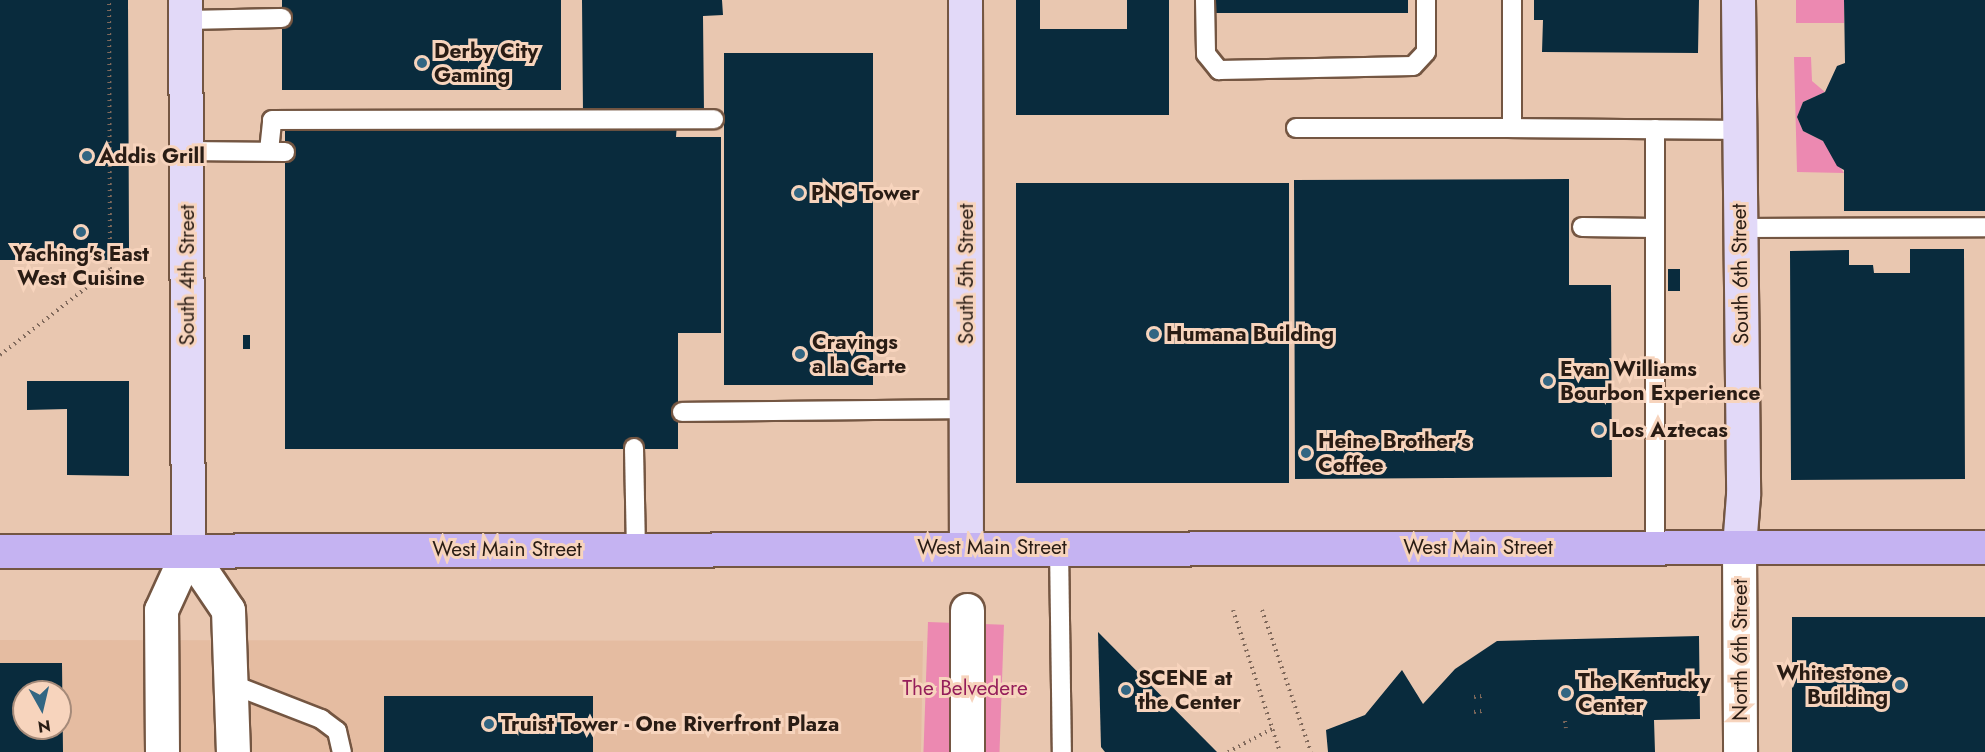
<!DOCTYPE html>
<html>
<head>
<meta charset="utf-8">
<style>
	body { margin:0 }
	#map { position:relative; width:1985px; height:752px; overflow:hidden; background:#e9c7b0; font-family:Jost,sans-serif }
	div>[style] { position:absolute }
	.built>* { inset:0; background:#e5bca1 }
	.green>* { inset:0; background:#ec89b1; transform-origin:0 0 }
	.building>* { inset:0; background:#092b3d; transform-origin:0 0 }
	.path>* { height:4px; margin-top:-2px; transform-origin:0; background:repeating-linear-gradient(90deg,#80695b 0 1.5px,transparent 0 6px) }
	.roads { filter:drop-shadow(2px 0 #745642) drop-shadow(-2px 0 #745642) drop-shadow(0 2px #745642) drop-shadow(0 -2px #745642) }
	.lane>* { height:18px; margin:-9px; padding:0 9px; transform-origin:9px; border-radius:9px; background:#fff }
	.street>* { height:33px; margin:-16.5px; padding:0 16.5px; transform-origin:16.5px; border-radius:16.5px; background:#fff }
	.secondary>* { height:33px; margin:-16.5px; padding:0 16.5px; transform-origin:16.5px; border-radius:16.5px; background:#e2d9f8 }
	.primary>* { height:33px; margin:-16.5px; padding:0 16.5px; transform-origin:16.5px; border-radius:16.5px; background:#c5b3f2 }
	.dots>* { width:16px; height:16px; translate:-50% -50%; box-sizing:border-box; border:3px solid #f7d4bd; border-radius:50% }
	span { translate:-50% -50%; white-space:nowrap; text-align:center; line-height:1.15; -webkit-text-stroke:6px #f7d4bd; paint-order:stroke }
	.poi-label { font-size:21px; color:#291c14; font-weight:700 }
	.left { translate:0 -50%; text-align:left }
	.right { translate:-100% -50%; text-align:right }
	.street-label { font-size:21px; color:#291c14 }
	.park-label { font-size:21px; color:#951e5a }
	.north { position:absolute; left:12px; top:680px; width:60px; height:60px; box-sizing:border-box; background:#f7d4bd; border:2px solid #a58a79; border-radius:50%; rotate:172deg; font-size:16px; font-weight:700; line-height:24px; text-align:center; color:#291c14 }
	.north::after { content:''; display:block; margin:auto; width:21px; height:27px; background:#326683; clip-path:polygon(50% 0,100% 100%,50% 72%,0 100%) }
</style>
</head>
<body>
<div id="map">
	<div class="built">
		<i style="clip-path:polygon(evenodd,0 640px,923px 641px,921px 752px,0 752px,0 640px,24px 692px,60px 692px,60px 728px,24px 728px,24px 692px)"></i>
	</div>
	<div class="green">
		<i style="left:1796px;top:0;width:48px;height:23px"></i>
		<i style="clip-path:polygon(1794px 57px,1811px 57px,1812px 81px,1825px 92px,1803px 102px,1797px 117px,1803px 131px,1823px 141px,1844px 173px,1797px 172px)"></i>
		<i style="left:928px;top:622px;width:76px;height:130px;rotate:2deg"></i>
	</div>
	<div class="building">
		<i style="clip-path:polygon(0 0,128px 0,129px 249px,109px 249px,110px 260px,0 260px)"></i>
		<i style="left:282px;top:0;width:279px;height:90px"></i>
		<i style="clip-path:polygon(582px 0,722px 0,723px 15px,703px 16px,704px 113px,583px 114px)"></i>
		<i style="clip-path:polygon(1016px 0,1040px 0,1040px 29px,1127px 29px,1127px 0,1169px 0,1169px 115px,1016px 115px)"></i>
		<i style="left:1216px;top:0;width:192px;height:13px"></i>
		<i style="clip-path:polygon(1534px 0,1699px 0,1698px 53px,1542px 52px,1543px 20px,1534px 20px)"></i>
		<i style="clip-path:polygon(1844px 0,1985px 0,1985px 211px,1844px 211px,1844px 170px,1837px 166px,1823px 141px,1803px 131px,1797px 117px,1803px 102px,1825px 92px,1837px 66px,1845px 63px)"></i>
		<i style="left:724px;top:53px;width:149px;height:332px"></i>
		<i style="clip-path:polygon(677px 124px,676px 137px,721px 137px,721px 333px,678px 333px,678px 449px,285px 449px,285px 125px)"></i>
		<i style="clip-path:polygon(1569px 179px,1569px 285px,1611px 285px,1612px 477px,1295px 479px,1294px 180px)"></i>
		<i style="left:1289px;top:183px;width:300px;height:273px;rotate:90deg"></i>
		<i style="clip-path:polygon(1910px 249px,1964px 249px,1965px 479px,1791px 480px,1790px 251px,1849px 250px,1849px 265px,1873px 265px,1874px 273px,1910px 273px)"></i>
		<i style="left:1680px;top:269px;width:22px;height:12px;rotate:90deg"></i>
		<i style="left:243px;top:335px;width:7px;height:14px"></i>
		<i style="clip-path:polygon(27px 381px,129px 381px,129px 476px,67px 475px,67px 409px,27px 410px)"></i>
		<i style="left:1792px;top:617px;width:193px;height:135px"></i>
		<i style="clip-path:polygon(1098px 632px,1217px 752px,1105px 752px,1101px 747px)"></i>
		<i style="clip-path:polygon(1699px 636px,1700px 719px,1654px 720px,1655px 752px,1328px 752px,1326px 730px,1365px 715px,1402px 670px,1423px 704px,1455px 669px,1497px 641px)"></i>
		<i style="clip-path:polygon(evenodd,0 663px,62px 663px,63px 752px,0 752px,0 663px,24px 692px,60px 692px,60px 728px,24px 728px,24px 692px)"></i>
		<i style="left:384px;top:696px;width:209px;height:56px"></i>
	</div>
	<div class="path">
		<i style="left:0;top:355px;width:140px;rotate:-38deg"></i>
		<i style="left:110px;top:269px;width:269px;rotate:-90.2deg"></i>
		<i style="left:1233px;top:610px;width:150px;rotate:71.7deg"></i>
		<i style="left:1262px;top:610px;width:150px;rotate:71deg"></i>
		<i style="left:1474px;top:697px;width:8px;rotate:-7deg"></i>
		<i style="left:1474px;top:712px;width:8px;rotate:-7deg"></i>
		<i style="left:1565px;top:721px;width:7px;rotate:82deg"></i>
		<i style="left:1228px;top:752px;width:50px;rotate:-27.6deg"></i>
	</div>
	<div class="roads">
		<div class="lane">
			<i style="left:1205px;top:0;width:54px;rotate:88.9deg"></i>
			<i style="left:1206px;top:54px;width:21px;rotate:51deg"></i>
			<i style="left:1219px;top:70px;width:194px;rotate:-1.2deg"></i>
			<i style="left:1413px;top:66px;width:19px;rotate:-47deg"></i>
			<i style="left:1426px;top:52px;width:52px;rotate:-90deg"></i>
			<i style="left:185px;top:20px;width:97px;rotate:-1.2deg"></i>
			<i style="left:1296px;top:128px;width:216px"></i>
			<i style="left:1512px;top:128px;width:128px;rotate:-90deg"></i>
			<i style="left:1512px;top:128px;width:227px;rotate:0.5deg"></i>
			<i style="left:1655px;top:129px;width:418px;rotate:90deg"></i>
			<i style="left:186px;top:151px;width:99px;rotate:0.6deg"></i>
			<i style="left:269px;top:151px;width:31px;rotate:-84deg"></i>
			<i style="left:272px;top:120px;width:442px;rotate:-0.1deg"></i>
			<i style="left:1582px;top:227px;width:73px;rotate:0.8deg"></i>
			<i style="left:1739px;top:228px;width:246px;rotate:-0.2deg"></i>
			<i style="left:682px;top:412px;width:284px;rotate:-0.6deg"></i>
			<i style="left:634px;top:448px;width:100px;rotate:88.9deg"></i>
			<i style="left:1059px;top:547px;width:205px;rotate:89.2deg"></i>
			<i style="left:231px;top:684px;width:97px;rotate:21.3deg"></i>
			<i style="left:321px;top:719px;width:20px;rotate:37deg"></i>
			<i style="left:337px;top:731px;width:22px;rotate:77deg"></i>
		</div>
		<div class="street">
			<i style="left:1739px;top:547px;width:205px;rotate:89.7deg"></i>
			<i style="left:188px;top:551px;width:71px;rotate:55.9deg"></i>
			<i style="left:228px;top:610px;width:142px;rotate:88deg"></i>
			<i style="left:967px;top:610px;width:142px;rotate:90deg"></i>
			<i style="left:162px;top:752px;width:142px;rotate:-90.4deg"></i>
			<i style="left:161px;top:610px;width:65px;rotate:-65.4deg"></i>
		</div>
		<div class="secondary">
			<i style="left:185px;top:0;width:551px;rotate:89.69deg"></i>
			<i style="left:965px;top:0;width:548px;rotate:89.9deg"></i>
			<i style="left:1738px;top:0;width:495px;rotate:89.4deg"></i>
			<i style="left:1743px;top:495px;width:52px;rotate:94.4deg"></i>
		</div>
		<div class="primary">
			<i style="left:0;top:551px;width:1985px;rotate:-0.12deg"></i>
		</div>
	</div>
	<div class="dots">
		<i style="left:422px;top:63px;background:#326683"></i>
		<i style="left:87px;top:156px;background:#326683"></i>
		<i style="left:799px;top:193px;background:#326683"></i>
		<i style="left:81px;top:232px;background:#326683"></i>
		<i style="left:1154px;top:334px;background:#326683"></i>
		<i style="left:800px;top:354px;background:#326683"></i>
		<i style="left:1548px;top:381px;background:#326683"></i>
		<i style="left:1599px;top:430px;background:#326683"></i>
		<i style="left:1306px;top:453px;background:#326683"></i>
		<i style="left:1900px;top:685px;background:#326683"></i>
		<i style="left:1126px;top:690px;background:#326683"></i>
		<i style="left:1566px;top:693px;background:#326683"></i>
		<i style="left:489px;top:724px;background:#326683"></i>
	</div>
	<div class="poi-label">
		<span class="left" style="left:434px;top:63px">Derby City<br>Gaming</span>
		<span class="left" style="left:99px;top:156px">Addis Grill</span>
		<span class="left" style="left:811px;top:193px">PNC Tower</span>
		<span style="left:81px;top:266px">Yaching's East<br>West Cuisine</span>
		<span class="left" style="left:1166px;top:334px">Humana Building</span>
		<span class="left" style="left:812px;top:354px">Cravings<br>a la Carte</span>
		<span class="left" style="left:1560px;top:381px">Evan Williams<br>Bourbon Experience</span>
		<span class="left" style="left:1611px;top:430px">Los Aztecas</span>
		<span class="left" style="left:1318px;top:453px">Heine Brother's<br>Coffee</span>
		<span class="right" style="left:1888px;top:685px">Whitestone<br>Building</span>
		<span class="left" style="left:1138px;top:690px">SCENE at<br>the Center</span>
		<span class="left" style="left:1578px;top:693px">The Kentucky<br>Center</span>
		<span class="left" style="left:501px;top:724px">Truist Tower - One Riverfront Plaza</span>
	</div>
	<div class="street-label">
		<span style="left:966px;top:274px;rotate:-90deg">South 5th Street</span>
		<span style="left:1740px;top:274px;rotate:-91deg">South 6th Street</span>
		<span style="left:187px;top:275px;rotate:-90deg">South 4th Street</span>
		<span style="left:992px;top:547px">West Main Street</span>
		<span style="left:1478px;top:547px">West Main Street</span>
		<span style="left:507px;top:549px">West Main Street</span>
		<span style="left:1740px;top:650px;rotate:-90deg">North 6th Street</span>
	</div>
	<div class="park-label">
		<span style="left:965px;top:688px">The Belvedere</span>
	</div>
	<div class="north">N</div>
</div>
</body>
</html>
